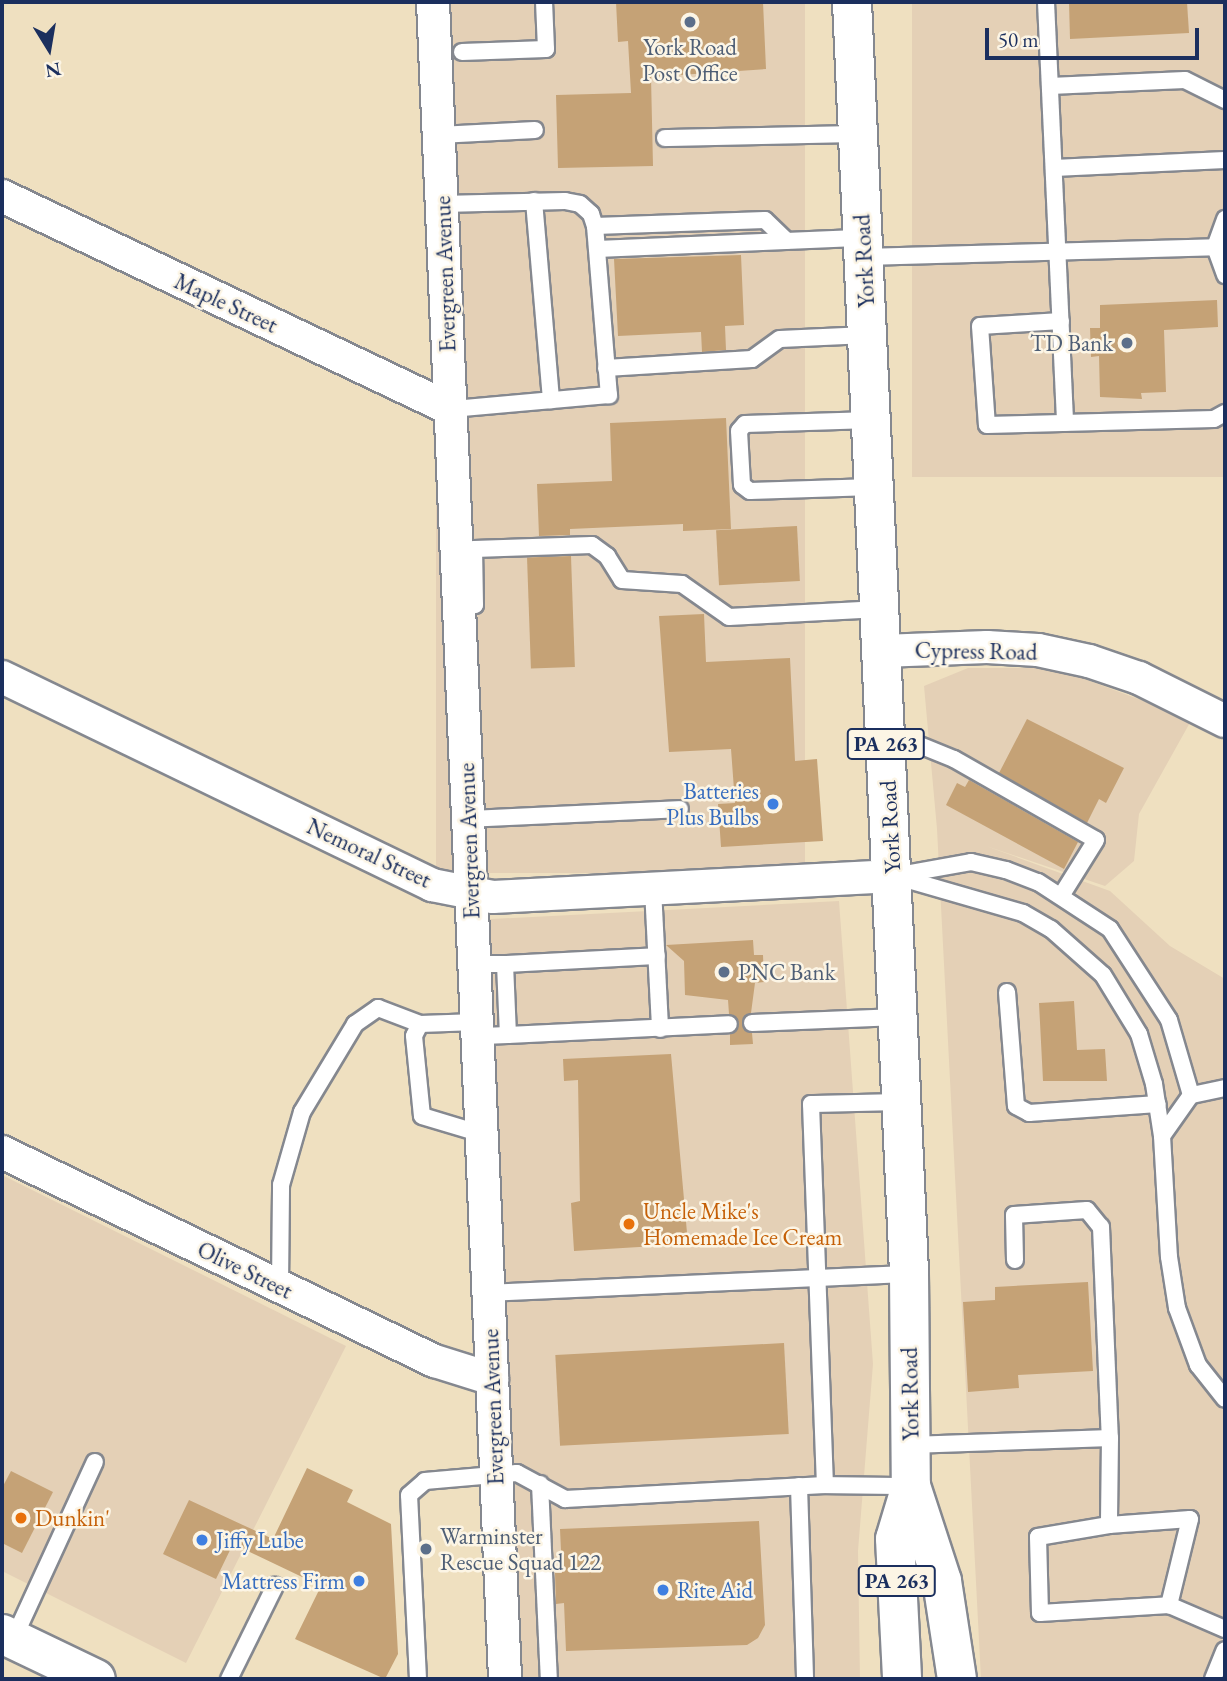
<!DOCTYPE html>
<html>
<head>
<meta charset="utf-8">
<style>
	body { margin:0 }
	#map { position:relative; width:1227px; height:1681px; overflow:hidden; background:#efe0c0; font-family:"EB Garamond",serif }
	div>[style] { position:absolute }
	.built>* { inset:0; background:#e4d0b6; transform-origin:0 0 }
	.building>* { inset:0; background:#c5a276; transform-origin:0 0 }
	.roads { filter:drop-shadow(2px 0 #85888f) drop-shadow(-2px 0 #85888f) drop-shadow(0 2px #85888f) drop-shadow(0 -2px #85888f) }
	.service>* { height:16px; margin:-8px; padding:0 8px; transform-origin:8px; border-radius:8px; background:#fff }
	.minor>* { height:32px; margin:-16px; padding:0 16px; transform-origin:16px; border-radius:16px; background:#fff }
	.primary>* { height:38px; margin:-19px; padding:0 19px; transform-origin:19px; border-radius:19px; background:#fff }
	.trunk>* { height:38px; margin:-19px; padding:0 19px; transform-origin:19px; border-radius:19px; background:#fff }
	.dots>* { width:19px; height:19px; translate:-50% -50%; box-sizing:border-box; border:4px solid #fcf5e5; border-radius:50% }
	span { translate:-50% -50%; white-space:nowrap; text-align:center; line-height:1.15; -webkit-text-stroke:5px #fcf5e5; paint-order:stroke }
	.shield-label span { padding:2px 5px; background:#fcf5e5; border:2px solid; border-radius:5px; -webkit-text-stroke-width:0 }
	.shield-label { font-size:21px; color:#1b2f5e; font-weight:700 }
	.service-label { font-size:23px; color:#4e5e75 }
	.right { translate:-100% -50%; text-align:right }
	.left { translate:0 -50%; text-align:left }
	.street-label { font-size:23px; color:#1b2f5e }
	.shop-label { font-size:23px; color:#366cbe }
	.food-label { font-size:23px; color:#c56008 }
	.frame { position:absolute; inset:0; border:4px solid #1b2f5e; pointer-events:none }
	.north { position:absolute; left:14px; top:14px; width:70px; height:70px; -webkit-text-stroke:5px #fcf5e5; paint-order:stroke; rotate:169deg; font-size:19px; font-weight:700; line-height:28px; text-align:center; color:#1b2f5e }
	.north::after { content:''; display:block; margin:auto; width:24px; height:32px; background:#1b2f5e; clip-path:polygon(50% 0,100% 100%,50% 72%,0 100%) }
	.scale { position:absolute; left:985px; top:28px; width:214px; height:32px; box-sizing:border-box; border:4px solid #1b2f5e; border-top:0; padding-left:9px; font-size:21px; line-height:24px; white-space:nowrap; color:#1b2f5e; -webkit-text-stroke:5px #fcf5e5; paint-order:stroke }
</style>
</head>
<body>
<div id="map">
	<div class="built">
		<i style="left:436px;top:2px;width:369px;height:871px"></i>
		<i style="left:912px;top:2px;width:313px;height:475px"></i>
		<i style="clip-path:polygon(968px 668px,1055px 668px,1192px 719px,1139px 814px,1134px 861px,1105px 886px,986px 846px,1110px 891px,1170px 946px,1225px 979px,1225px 1679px,981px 1679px,937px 829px,924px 686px)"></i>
		<i style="clip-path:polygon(839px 901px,873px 1364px,858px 1551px,860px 1679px,517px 1679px,473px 920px)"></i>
		<i style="clip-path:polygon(2px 1175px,346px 1346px,186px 1663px,2px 1571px)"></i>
	</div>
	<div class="building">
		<i style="clip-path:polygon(616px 2px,763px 2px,766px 69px,651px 77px,653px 166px,558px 168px,556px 95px,631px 93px,628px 41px,618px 42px)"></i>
		<i style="clip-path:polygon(1069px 2px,1187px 2px,1189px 33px,1070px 39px)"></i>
		<i style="clip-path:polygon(741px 255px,744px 325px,725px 326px,726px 350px,702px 352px,701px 332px,618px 336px,614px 259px)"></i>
		<i style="clip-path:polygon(1217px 300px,1218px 327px,1164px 330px,1166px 392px,1141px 393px,1142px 399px,1100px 397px,1099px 356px,1091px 357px,1090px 328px,1100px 328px,1100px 305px)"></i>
		<i style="clip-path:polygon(726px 418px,731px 529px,683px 531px,683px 524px,570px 529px,570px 535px,539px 536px,537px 484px,612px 481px,610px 423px)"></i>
		<i style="left:797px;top:526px;width:55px;height:81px;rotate:87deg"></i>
		<i style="left:571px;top:556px;width:111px;height:44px;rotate:88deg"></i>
		<i style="clip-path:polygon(704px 614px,706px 662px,790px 658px,795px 761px,817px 759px,823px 841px,721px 847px,718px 804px,735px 803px,731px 749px,669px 752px,659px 616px)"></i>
		<i style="clip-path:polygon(1027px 719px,1124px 768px,1106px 803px,1099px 799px,1087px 823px,999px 773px)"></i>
		<i style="clip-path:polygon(969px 780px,1078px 842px,1064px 869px,946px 805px,957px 783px,965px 787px)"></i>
		<i style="clip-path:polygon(753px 940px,754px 955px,763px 955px,764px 982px,755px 983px,751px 1013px,742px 1023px,752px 1033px,753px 1044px,730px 1045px,730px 1034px,739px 1023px,729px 1014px,728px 1000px,685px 995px,684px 961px,666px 945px)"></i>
		<i style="clip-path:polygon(1074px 1001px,1077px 1050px,1105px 1049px,1107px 1081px,1043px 1081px,1039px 1003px)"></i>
		<i style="clip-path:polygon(671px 1054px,688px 1244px,574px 1251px,571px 1203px,580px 1201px,578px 1080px,564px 1081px,563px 1059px)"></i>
		<i style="clip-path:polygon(1088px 1282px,1093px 1371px,1018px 1375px,1019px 1388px,968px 1392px,963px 1302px,995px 1300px,995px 1287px)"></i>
		<i style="left:784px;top:1343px;width:91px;height:229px;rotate:87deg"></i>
		<i style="clip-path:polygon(307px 1468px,353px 1490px,347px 1502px,391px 1524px,398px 1654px,385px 1679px,295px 1639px,321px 1586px,233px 1544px,216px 1579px,163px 1554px,189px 1500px,273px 1539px)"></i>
		<i style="clip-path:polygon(11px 1471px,53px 1492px,22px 1553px,2px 1543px,2px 1488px)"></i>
		<i style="clip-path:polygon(759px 1521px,765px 1625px,758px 1638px,747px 1645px,566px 1651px,564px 1603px,556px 1604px,555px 1573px,562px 1573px,560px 1529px)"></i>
	</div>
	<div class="roads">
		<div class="service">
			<i style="left:1046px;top:2px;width:421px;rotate:87.4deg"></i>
			<i style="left:462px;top:52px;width:84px;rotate:-2deg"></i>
			<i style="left:546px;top:49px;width:47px;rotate:-92.4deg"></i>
			<i style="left:1050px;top:86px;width:135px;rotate:-2.5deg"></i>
			<i style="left:1185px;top:80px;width:45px;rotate:26.6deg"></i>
			<i style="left:439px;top:135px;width:96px;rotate:-3deg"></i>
			<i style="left:665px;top:138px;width:193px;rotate:-1.2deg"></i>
			<i style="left:1054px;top:168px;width:171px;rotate:-2.7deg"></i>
			<i style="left:534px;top:201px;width:200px;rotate:85.1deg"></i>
			<i style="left:442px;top:204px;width:123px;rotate:-1.4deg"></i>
			<i style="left:565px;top:201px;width:15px;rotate:11deg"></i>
			<i style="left:580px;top:204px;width:15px;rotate:42deg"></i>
			<i style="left:591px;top:214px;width:13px;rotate:72deg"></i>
			<i style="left:595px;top:226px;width:170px;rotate:85.3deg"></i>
			<i style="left:609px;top:395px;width:159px;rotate:174.9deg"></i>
			<i style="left:595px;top:226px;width:170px;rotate:-2deg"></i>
			<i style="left:765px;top:220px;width:30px;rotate:44deg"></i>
			<i style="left:1215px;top:247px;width:30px;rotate:70deg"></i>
			<i style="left:597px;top:249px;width:266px;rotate:-2.4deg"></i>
			<i style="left:864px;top:257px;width:351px;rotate:-1.6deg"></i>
			<i style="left:1215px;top:247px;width:30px;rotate:-70deg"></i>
			<i style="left:1061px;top:321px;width:81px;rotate:176.5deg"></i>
			<i style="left:980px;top:326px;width:99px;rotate:86deg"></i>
			<i style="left:987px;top:425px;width:227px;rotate:-1.5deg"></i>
			<i style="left:1214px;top:419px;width:13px;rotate:-29deg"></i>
			<i style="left:606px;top:368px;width:146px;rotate:-3.5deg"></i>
			<i style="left:752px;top:359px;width:34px;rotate:-36deg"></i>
			<i style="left:780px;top:339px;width:87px;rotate:-2.6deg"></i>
			<i style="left:871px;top:420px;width:126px;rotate:178.2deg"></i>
			<i style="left:745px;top:424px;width:9px;rotate:131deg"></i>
			<i style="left:739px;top:431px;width:54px;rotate:86.8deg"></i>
			<i style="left:742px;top:485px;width:10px;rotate:37deg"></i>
			<i style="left:750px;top:491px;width:123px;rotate:-1.9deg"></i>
			<i style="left:459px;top:607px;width:16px;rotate:-7deg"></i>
			<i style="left:475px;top:605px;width:56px;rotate:-91deg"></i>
			<i style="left:474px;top:549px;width:118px;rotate:-1.9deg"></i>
			<i style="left:592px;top:545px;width:19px;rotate:36deg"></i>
			<i style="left:607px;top:556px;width:28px;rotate:58deg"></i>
			<i style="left:622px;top:580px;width:60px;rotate:3.8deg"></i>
			<i style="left:682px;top:584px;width:57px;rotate:35.1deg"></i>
			<i style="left:729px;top:617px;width:151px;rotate:-3deg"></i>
			<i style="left:885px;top:731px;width:74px;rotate:22.1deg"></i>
			<i style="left:954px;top:759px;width:163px;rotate:29.7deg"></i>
			<i style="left:1096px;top:840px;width:66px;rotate:122deg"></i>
			<i style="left:468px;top:819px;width:212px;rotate:-2.7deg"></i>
			<i style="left:893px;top:876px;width:79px;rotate:-10.2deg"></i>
			<i style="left:971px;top:862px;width:36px;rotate:13deg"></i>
			<i style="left:1006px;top:870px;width:34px;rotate:21deg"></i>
			<i style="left:1038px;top:882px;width:86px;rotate:33.1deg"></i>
			<i style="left:1110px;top:929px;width:108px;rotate:57deg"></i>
			<i style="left:1169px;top:1020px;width:78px;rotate:73.7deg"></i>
			<i style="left:898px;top:877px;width:130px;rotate:16.1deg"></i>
			<i style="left:1023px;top:913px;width:32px;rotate:30deg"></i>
			<i style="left:1051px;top:929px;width:69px;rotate:41.5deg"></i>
			<i style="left:1103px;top:975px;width:69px;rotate:58.6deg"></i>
			<i style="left:1139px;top:1034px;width:52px;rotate:73.3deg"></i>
			<i style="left:1154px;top:1084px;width:53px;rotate:81.3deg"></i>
			<i style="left:653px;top:889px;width:140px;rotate:87.1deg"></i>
			<i style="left:474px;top:964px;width:31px"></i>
			<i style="left:505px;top:964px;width:71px;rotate:87.6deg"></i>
			<i style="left:508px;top:1035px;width:26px;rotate:178deg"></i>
			<i style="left:482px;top:1036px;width:15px;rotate:-110deg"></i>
			<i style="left:477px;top:1022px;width:57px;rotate:178deg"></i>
			<i style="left:420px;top:1024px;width:13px;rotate:117deg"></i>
			<i style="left:414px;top:1036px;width:80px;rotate:84.3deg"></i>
			<i style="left:422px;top:1116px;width:63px;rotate:16.7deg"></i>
			<i style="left:505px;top:964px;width:152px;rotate:-3deg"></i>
			<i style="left:1007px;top:992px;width:114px;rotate:85.5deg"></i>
			<i style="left:1016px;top:1106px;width:15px;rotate:28deg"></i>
			<i style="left:1029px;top:1113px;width:129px;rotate:-4deg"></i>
			<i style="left:752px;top:1023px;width:146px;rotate:-2.4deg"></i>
			<i style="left:508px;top:1035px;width:221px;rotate:-2.8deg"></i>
			<i style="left:1225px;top:1088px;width:35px;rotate:168deg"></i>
			<i style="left:1191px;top:1095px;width:50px;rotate:125.3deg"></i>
			<i style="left:1162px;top:1136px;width:121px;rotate:86.7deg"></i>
			<i style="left:1169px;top:1257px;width:52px;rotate:81.1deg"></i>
			<i style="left:1177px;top:1308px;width:61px;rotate:69.8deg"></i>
			<i style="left:1198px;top:1365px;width:43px;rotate:51.5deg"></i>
			<i style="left:902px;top:1102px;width:91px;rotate:178.7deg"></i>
			<i style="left:811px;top:1104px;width:381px;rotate:87.9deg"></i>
			<i style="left:825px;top:1485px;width:86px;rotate:0.7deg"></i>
			<i style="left:1015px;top:1260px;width:45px;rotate:-91.3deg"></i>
			<i style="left:1014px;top:1215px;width:73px;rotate:-3.9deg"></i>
			<i style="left:1087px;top:1210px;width:22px;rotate:51deg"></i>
			<i style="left:1101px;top:1227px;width:211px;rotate:87.6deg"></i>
			<i style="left:280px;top:1286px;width:101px;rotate:-89.4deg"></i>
			<i style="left:281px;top:1185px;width:76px;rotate:-74deg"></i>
			<i style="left:302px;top:1112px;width:103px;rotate:-58.9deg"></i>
			<i style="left:355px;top:1024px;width:28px;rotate:-35deg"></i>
			<i style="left:378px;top:1008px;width:45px;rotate:20.9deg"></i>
			<i style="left:489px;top:1293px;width:420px;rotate:-2.6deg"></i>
			<i style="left:911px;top:1445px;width:199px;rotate:-2deg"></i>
			<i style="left:1110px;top:1438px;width:87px;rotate:90.7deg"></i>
			<i style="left:1109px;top:1525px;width:81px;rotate:-4.2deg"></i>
			<i style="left:1190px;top:1519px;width:89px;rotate:103.7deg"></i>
			<i style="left:1169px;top:1605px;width:61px;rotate:23.2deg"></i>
			<i style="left:540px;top:1484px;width:195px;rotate:87.4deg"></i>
			<i style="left:799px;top:1486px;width:193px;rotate:88.2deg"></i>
			<i style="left:1109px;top:1525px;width:72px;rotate:170.4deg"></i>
			<i style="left:1038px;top:1537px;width:76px;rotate:88.5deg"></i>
			<i style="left:1040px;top:1613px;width:129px;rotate:-3.5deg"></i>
			<i style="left:13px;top:1640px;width:196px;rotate:-65.3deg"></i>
			<i style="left:229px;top:1679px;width:104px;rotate:-63.7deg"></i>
			<i style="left:418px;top:1679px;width:184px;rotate:-92.8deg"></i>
			<i style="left:409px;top:1495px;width:21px;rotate:-41deg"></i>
			<i style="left:425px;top:1481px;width:92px;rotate:-5deg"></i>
			<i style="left:517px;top:1473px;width:55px;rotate:28.4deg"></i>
			<i style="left:565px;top:1499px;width:260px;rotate:-3.1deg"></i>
			<i style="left:1213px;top:1679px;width:31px;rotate:-68deg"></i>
		</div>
		<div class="minor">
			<i style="left:433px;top:2px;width:1679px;rotate:87.54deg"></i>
			<i style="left:2px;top:196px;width:497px;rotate:25.4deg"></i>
			<i style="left:882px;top:651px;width:105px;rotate:-2.2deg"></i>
			<i style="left:987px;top:647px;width:51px;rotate:3.4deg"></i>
			<i style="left:1038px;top:650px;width:52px;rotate:12.2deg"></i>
			<i style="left:1089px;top:661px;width:53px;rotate:18.8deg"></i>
			<i style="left:1139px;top:678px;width:96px;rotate:26.6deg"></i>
			<i style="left:2px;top:677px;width:478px;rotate:25.8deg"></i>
			<i style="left:432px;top:885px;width:62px;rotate:11.1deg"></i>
			<i style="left:493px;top:897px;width:401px;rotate:-3deg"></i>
			<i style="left:2px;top:1152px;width:481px;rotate:25.8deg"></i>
			<i style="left:435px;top:1361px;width:60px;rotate:17.5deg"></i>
		</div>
		<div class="primary">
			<i style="left:2px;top:1634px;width:104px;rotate:25.6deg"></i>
		</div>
		<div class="trunk">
			<i style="left:852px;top:2px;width:1273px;rotate:87.43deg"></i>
			<i style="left:909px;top:1274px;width:212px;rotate:89.5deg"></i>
			<i style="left:911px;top:1486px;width:55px;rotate:106.8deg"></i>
			<i style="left:895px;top:1539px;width:140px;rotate:87.1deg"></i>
			<i style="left:911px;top:1486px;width:100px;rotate:71.9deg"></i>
			<i style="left:942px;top:1581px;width:99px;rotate:81.3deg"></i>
		</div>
	</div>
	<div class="dots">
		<i style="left:690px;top:22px;background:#5c6f8a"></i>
		<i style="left:1127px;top:343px;background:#5c6f8a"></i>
		<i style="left:773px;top:804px;background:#3f7fe0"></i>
		<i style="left:724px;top:972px;background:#5c6f8a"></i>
		<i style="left:629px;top:1224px;background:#e8710a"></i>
		<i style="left:21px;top:1518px;background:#e8710a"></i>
		<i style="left:202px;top:1540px;background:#3f7fe0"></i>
		<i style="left:426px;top:1549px;background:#5c6f8a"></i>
		<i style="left:359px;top:1581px;background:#3f7fe0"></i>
		<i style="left:663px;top:1590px;background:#3f7fe0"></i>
	</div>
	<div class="shield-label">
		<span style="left:886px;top:744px">PA 263</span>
		<span style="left:897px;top:1581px">PA 263</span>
	</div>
	<div class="service-label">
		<span style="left:690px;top:60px">York Road<br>Post Office</span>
		<span class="right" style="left:1113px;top:343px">TD Bank</span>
		<span class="left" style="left:738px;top:972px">PNC Bank</span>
		<span class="left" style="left:440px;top:1549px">Warminster<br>Rescue Squad 122</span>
	</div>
	<div class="street-label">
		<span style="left:864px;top:261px;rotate:-93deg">York Road</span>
		<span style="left:445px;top:274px;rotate:-92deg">Evergreen Avenue</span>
		<span style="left:226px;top:303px;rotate:25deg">Maple Street</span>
		<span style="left:976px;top:651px;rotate:1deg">Cypress Road</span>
		<span style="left:890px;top:827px;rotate:-93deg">York Road</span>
		<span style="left:469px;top:841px;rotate:-92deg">Evergreen Avenue</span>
		<span style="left:369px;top:853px;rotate:25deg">Nemoral Street</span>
		<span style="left:245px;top:1270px;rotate:26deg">Olive Street</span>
		<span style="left:910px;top:1394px;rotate:-91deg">York Road</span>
		<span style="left:493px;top:1407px;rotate:-92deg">Evergreen Avenue</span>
	</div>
	<div class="shop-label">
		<span class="right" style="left:759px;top:804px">Batteries<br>Plus Bulbs</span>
		<span class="left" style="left:216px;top:1540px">Jiffy Lube</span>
		<span class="right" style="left:345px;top:1581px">Mattress Firm</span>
		<span class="left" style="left:677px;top:1590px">Rite Aid</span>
	</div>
	<div class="food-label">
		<span class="left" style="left:643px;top:1224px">Uncle Mike's<br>Homemade Ice Cream</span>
		<span class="left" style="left:35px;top:1518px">Dunkin'</span>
	</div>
	<div class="frame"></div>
	<div class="north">N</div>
	<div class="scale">50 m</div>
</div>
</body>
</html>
